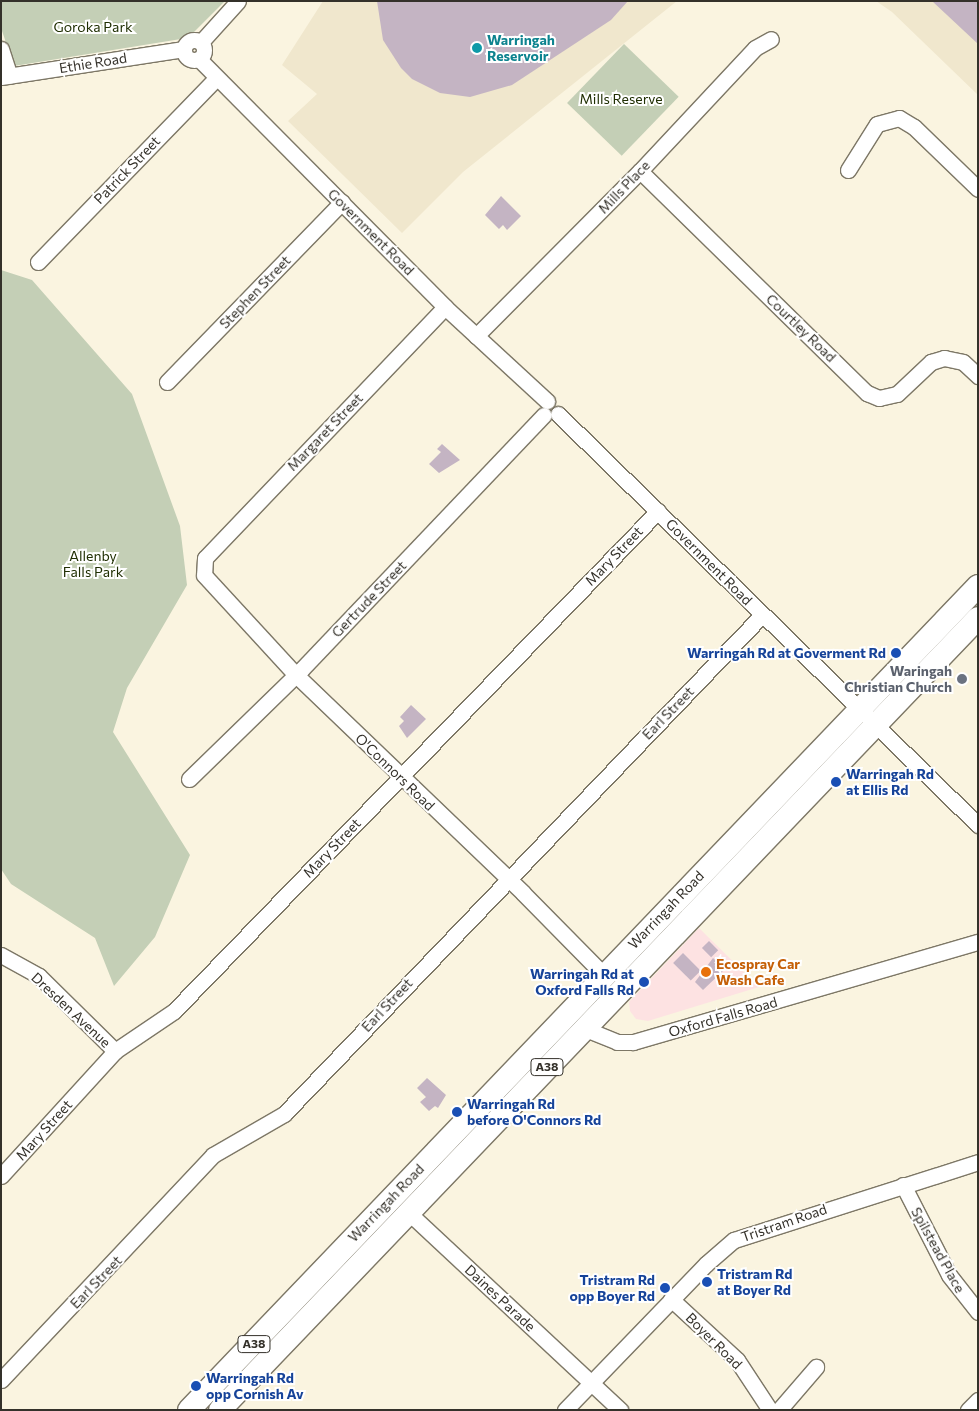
<!DOCTYPE html>
<html>
<head>
<meta charset="utf-8">
<style>
	body { margin:0 }
	#map { position:relative; width:979px; height:1411px; overflow:hidden; background:#faf4e0; font-family:Commissioner,sans-serif }
	div>[style] { position:absolute }
	.commercial>* { inset:0; background:#fde2e2 }
	.built>* { inset:0; background:#f0e7cd }
	.green>* { inset:0; background:#c4cfb6; transform-origin:0 0 }
	.building>* { inset:0; background:#c4b4c3; transform-origin:0 0 }
	.roads { filter:drop-shadow(1px 0 #7d7766) drop-shadow(-1px 0 #7d7766) drop-shadow(0 1px #7d7766) drop-shadow(0 -1px #7d7766) }
	.minor>* { height:15px; margin:-7.5px; padding:0 7.5px; transform-origin:7.5px; border-radius:7.5px; background:#fff }
	.minor>.ring { margin:-7.5px; padding:0; box-sizing:content-box; background:none; border:15px solid #fff; border-radius:50% }
	.highway>* { height:22px; margin:-11px; padding:0 11px; transform-origin:11px; border-radius:11px; background:#fff }
	.dots>* { width:14px; height:14px; translate:-50% -50%; box-sizing:border-box; border:2px solid #fff; border-radius:50% }
	span { translate:-50% -50%; white-space:nowrap; text-align:center; line-height:1.15; -webkit-text-stroke:4px #fff; paint-order:stroke }
	.shield-label span { padding:1px 4px; background:#fff; border:1px solid; border-radius:4px; -webkit-text-stroke-width:0 }
	.shield-label { font-size:12px; color:#34312a; font-weight:700 }
	.park-label { font-size:14px; color:#202f03 }
	.culture-label { font-size:14px; color:#0d838f; font-weight:700 }
	.left { translate:0 -50%; text-align:left }
	.street-label { font-size:14px; color:#34312a }
	.transit-label { font-size:14px; color:#164399; font-weight:700 }
	.right { translate:-100% -50%; text-align:right }
	.worship-label { font-size:14px; color:#5b616d; font-weight:700 }
	.food-label { font-size:14px; color:#c56008; font-weight:700 }
	.frame { position:absolute; inset:0; border:2px solid #34312a; pointer-events:none }
</style>
</head>
<body>
<div id="map">
	<div class="commercial">
		<i style="clip-path:polygon(699px 928px,759px 987px,648px 1021px,636px 1019px,630px 1011px,629px 1002px)"></i>
	</div>
	<div class="built">
		<i style="clip-path:polygon(323px 1px,677px 1px,463px 172px,402px 233px,288px 121px,317px 94px,282px 65px)"></i>
		<i style="clip-path:polygon(876px 1px,978px 1px,978px 95px,892px 12px)"></i>
	</div>
	<div class="green">
		<i style="clip-path:polygon(1px 1px,225px 1px,193px 33px,181px 39px,14px 66px,1px 28px)"></i>
		<i style="left:624px;top:44px;width:76px;height:82px;rotate:44deg"></i>
		<i style="clip-path:polygon(1px 270px,32px 280px,132px 394px,180px 526px,187px 585px,127px 688px,113px 732px,190px 855px,155px 937px,114px 986px,95px 938px,11px 884px,1px 869px)"></i>
	</div>
	<div class="building">
		<i style="clip-path:polygon(377px 1px,628px 1px,611px 20px,512px 85px,470px 97px,440px 93px,412px 79px,401px 68px,383px 40px)"></i>
		<i style="clip-path:polygon(932px 1px,978px 1px,978px 44px)"></i>
		<i style="clip-path:polygon(501px 196px,521px 216px,507px 230px,503px 225px,499px 229px,485px 215px)"></i>
		<i style="clip-path:polygon(442px 444px,460px 460px,439px 473px,429px 464px,441px 452px,437px 449px)"></i>
		<i style="clip-path:polygon(411px 705px,426px 719px,407px 738px,399px 726px,404px 721px,400px 717px)"></i>
		<i style="left:709px;top:941px;width:13px;height:10px;rotate:45deg"></i>
		<i style="left:683px;top:953px;width:25px;height:14px;rotate:45deg"></i>
		<i style="clip-path:polygon(713px 958px,725px 969px,703px 990px,695px 982px)"></i>
		<i style="clip-path:polygon(427px 1078px,446px 1095px,438px 1108px,435px 1106px,429px 1111px,420px 1102px,426px 1097px,417px 1088px)"></i>
	</div>
	<div class="roads">
		<div class="minor">
			<i class="ring" style="left:184px;top:40px;width:5px;height:5px"></i>
			<i style="left:201px;top:42px;width:55px;rotate:-47.9deg"></i>
			<i style="left:1px;top:49px;width:28px;rotate:72deg"></i>
			<i style="left:199px;top:59px;width:349px;rotate:45.2deg"></i>
			<i style="left:445px;top:307px;width:139px;rotate:42.7deg"></i>
			<i style="left:1px;top:77px;width:185px;rotate:-8.7deg"></i>
			<i style="left:848px;top:170px;width:54px;rotate:-57.8deg"></i>
			<i style="left:877px;top:124px;width:23px;rotate:-15deg"></i>
			<i style="left:899px;top:118px;width:17px;rotate:31deg"></i>
			<i style="left:914px;top:127px;width:89px;rotate:44.1deg"></i>
			<i style="left:640px;top:171px;width:318px;rotate:44.4deg"></i>
			<i style="left:867px;top:393px;width:13px;rotate:23deg"></i>
			<i style="left:879px;top:398px;width:18px;rotate:-13deg"></i>
			<i style="left:897px;top:394px;width:47px;rotate:-43.3deg"></i>
			<i style="left:931px;top:362px;width:14px;rotate:-17deg"></i>
			<i style="left:944px;top:358px;width:19px;rotate:12deg"></i>
			<i style="left:963px;top:362px;width:21px;rotate:43deg"></i>
			<i style="left:38px;top:262px;width:256px;rotate:-45.9deg"></i>
			<i style="left:445px;top:307px;width:347px;rotate:133.7deg"></i>
			<i style="left:205px;top:558px;width:17px;rotate:93deg"></i>
			<i style="left:204px;top:575px;width:134px;rotate:47.4deg"></i>
			<i style="left:295px;top:674px;width:316px;rotate:43.8deg"></i>
			<i style="left:523px;top:893px;width:115px;rotate:45.4deg"></i>
			<i style="left:476px;top:336px;width:233px;rotate:-45.2deg"></i>
			<i style="left:640px;top:171px;width:168px;rotate:-46.9deg"></i>
			<i style="left:755px;top:48px;width:18px;rotate:-29deg"></i>
			<i style="left:167px;top:382px;width:251px;rotate:-45.8deg"></i>
			<i style="left:558px;top:414px;width:588px;rotate:44.38deg"></i>
			<i style="left:189px;top:779px;width:156px;rotate:-44.2deg"></i>
			<i style="left:301px;top:670px;width:352px;rotate:-46.4deg"></i>
			<i style="left:1px;top:955px;width:43px;rotate:28.9deg"></i>
			<i style="left:39px;top:976px;width:107px;rotate:44.6deg"></i>
			<i style="left:583px;top:1028px;width:37px;rotate:22deg"></i>
			<i style="left:617px;top:1042px;width:16px"></i>
			<i style="left:633px;top:1042px;width:359px;rotate:-16.2deg"></i>
			<i style="left:1px;top:1176px;width:169px;rotate:-47.6deg"></i>
			<i style="left:115px;top:1051px;width:71px;rotate:-34.1deg"></i>
			<i style="left:174px;top:1011px;width:696px;rotate:-45.93deg"></i>
			<i style="left:903px;top:1185px;width:101px;rotate:62.9deg"></i>
			<i style="left:949px;top:1275px;width:47px;rotate:51.9deg"></i>
			<i style="left:409px;top:1213px;width:289px;rotate:43deg"></i>
			<i style="left:671px;top:1299px;width:90px;rotate:42.7deg"></i>
			<i style="left:737px;top:1360px;width:60px;rotate:56.6deg"></i>
			<i style="left:1px;top:1380px;width:309px;rotate:-46.7deg"></i>
			<i style="left:213px;top:1155px;width:82px;rotate:-30deg"></i>
			<i style="left:284px;top:1114px;width:691px;rotate:-46.23deg"></i>
			<i style="left:565px;top:1410px;width:203px;rotate:-46deg"></i>
			<i style="left:706px;top:1264px;width:37px;rotate:-41deg"></i>
			<i style="left:734px;top:1240px;width:256px;rotate:-17.7deg"></i>
			<i style="left:779px;top:1410px;width:57px;rotate:-49.3deg"></i>
			<i style="left:968px;top:1410px;width:14px;rotate:-45deg"></i>
		</div>
		<div class="highway">
			<i style="left:189px;top:1410px;width:1141px;rotate:-46.24deg"></i>
			<i style="left:220px;top:1410px;width:1096px;rotate:-46.26deg"></i>
		</div>
	</div>
	<div class="dots">
		<i style="left:477px;top:48px;background:#0f9aa8"></i>
		<i style="left:896px;top:653px;background:#1a4fb4"></i>
		<i style="left:962px;top:679px;background:#6b7280"></i>
		<i style="left:836px;top:782px;background:#1a4fb4"></i>
		<i style="left:706px;top:972px;background:#e8710a"></i>
		<i style="left:644px;top:982px;background:#1a4fb4"></i>
		<i style="left:457px;top:1112px;background:#1a4fb4"></i>
		<i style="left:707px;top:1282px;background:#1a4fb4"></i>
		<i style="left:665px;top:1288px;background:#1a4fb4"></i>
		<i style="left:196px;top:1386px;background:#1a4fb4"></i>
	</div>
	<div class="shield-label">
		<span style="left:547px;top:1067px">A38</span>
		<span style="left:254px;top:1344px">A38</span>
	</div>
	<div class="park-label">
		<span style="left:93px;top:27px">Goroka Park</span>
		<span style="left:621px;top:99px">Mills Reserve</span>
		<span style="left:93px;top:564px">Allenby<br>Falls Park</span>
	</div>
	<div class="culture-label">
		<span class="left" style="left:487px;top:48px">Warringah<br>Reservoir</span>
	</div>
	<div class="street-label">
		<span style="left:93px;top:63px;rotate:-9deg">Ethie Road</span>
		<span style="left:127px;top:170px;rotate:-46deg">Patrick Street</span>
		<span style="left:624px;top:187px;rotate:-46deg">Mills Place</span>
		<span style="left:371px;top:232px;rotate:45deg">Government Road</span>
		<span style="left:255px;top:292px;rotate:-46deg">Stephen Street</span>
		<span style="left:801px;top:328px;rotate:44deg">Courtley Road</span>
		<span style="left:325px;top:432px;rotate:-46deg">Margaret Street</span>
		<span style="left:614px;top:556px;rotate:-46deg">Mary Street</span>
		<span style="left:709px;top:562px;rotate:45deg">Government Road</span>
		<span style="left:369px;top:599px;rotate:-46deg">Gertrude Street</span>
		<span style="left:668px;top:713px;rotate:-46deg">Earl Street</span>
		<span style="left:395px;top:772px;rotate:44deg">O'Connors Road</span>
		<span style="left:332px;top:848px;rotate:-46deg">Mary Street</span>
		<span style="left:666px;top:910px;rotate:-46deg">Warringah Road</span>
		<span style="left:387px;top:1005px;rotate:-47deg">Earl Street</span>
		<span style="left:71px;top:1010px;rotate:43deg">Dresden Avenue</span>
		<span style="left:723px;top:1017px;rotate:-16deg">Oxford Falls Road</span>
		<span style="left:44px;top:1130px;rotate:-48deg">Mary Street</span>
		<span style="left:386px;top:1203px;rotate:-46deg">Warringah Road</span>
		<span style="left:784px;top:1223px;rotate:-19deg">Tristram Road</span>
		<span style="left:938px;top:1250px;rotate:61deg">Spilstead Place</span>
		<span style="left:96px;top:1282px;rotate:-46deg">Earl Street</span>
		<span style="left:500px;top:1298px;rotate:43deg">Daines Parade</span>
		<span style="left:714px;top:1341px;rotate:45deg">Boyer Road</span>
	</div>
	<div class="transit-label">
		<span class="right" style="left:886px;top:653px">Warringah Rd at Goverment Rd</span>
		<span class="left" style="left:846px;top:782px">Warringah Rd<br>at Ellis Rd</span>
		<span class="right" style="left:634px;top:982px">Warringah Rd at<br>Oxford Falls Rd</span>
		<span class="left" style="left:467px;top:1112px">Warringah Rd<br>before O'Connors Rd</span>
		<span class="left" style="left:717px;top:1282px">Tristram Rd<br>at Boyer Rd</span>
		<span class="right" style="left:655px;top:1288px">Tristram Rd<br>opp Boyer Rd</span>
		<span class="left" style="left:206px;top:1386px">Warringah Rd<br>opp Cornish Av</span>
	</div>
	<div class="worship-label">
		<span class="right" style="left:952px;top:679px">Waringah<br>Christian Church</span>
	</div>
	<div class="food-label">
		<span class="left" style="left:716px;top:972px">Ecospray Car<br>Wash Cafe</span>
	</div>
	<div class="frame"></div>
</div>
</body>
</html>
